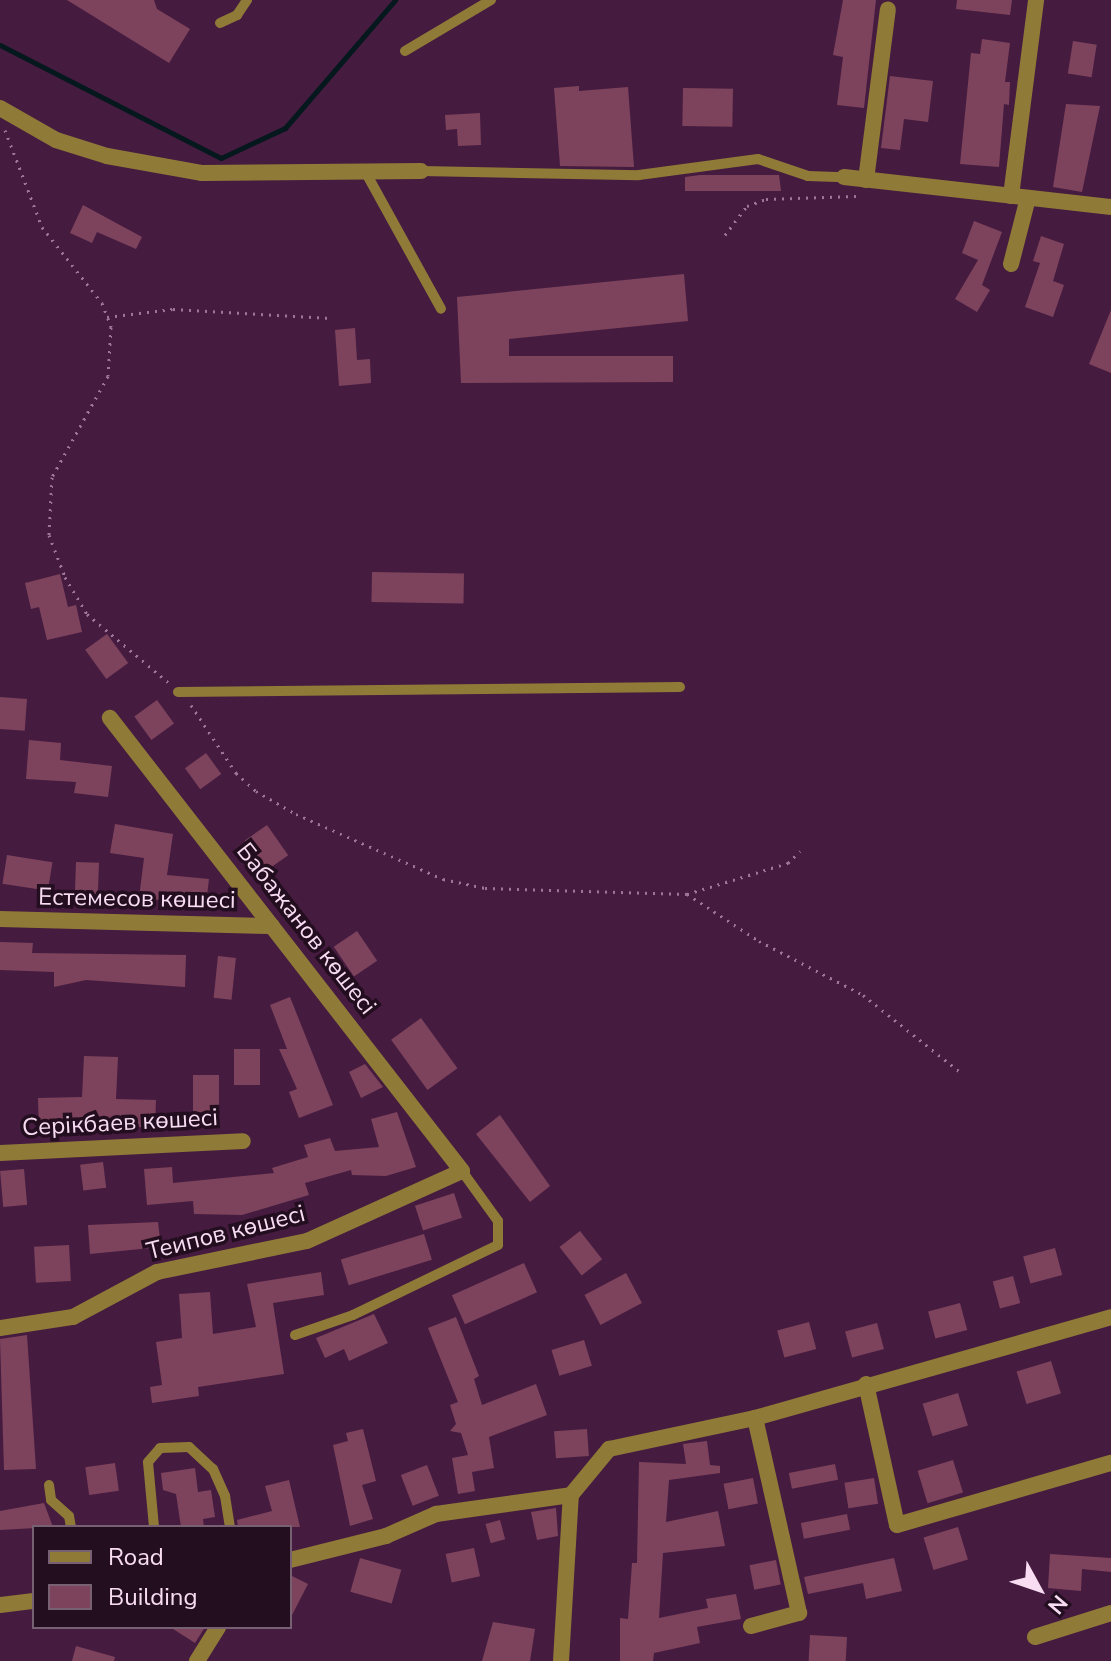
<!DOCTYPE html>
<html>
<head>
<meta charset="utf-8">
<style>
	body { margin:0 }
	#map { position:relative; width:1111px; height:1661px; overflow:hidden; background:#461b40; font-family:"Nunito Sans",sans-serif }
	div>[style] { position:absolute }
	.stream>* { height:5px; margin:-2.5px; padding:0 2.5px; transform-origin:2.5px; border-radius:2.5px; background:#04181d }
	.building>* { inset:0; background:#7d435c; transform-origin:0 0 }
	.path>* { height:3px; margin-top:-1.5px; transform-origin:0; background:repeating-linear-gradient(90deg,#9c7896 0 2px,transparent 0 8px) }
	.lane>* { height:10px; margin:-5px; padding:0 5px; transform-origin:5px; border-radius:5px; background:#8f7b37 }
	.street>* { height:16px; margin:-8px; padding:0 8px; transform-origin:8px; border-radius:8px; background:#8f7b37 }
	span { translate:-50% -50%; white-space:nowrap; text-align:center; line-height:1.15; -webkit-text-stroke:7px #220e1e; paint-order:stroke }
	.street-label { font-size:24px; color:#f8dcf2 }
	.legend { position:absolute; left:32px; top:1525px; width:260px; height:104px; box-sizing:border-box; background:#220e1e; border:2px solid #786073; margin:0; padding:10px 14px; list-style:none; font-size:24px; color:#f8dcf2 }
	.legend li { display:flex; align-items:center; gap:16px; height:40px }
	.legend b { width:40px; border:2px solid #786073 }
	.north { position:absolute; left:999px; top:1549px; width:80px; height:80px; -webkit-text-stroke:6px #220e1e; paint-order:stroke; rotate:130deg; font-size:22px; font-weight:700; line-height:32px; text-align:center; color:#f8dcf2 }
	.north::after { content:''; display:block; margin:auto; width:28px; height:36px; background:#f8dcf2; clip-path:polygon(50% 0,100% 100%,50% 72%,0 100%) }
</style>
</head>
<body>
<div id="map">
	<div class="stream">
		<i style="left:0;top:45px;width:248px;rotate:27.1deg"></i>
		<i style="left:221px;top:158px;width:71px;rotate:-25.1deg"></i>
		<i style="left:285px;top:128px;width:169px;rotate:-49.3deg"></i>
	</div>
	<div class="building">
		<i style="clip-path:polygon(67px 0,154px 0,157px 9px,190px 29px,169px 63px)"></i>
		<i style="clip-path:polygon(843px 0,876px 0,864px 108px,837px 105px,843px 57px,833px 55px)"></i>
		<i style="clip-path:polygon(957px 0,1012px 0,1010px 15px,956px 9px)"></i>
		<i style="clip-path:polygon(982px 39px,1010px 43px,1005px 82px,1010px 82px,1009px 105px,1004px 104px,999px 167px,960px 164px,971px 53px,980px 54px)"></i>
		<i style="left:1073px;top:41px;width:24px;height:33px;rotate:9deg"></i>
		<i style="clip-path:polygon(890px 76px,933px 81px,928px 122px,904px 119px,900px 150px,881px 148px)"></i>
		<i style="clip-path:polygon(579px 86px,579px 91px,628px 87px,634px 167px,560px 166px,554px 88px)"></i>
		<i style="left:683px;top:88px;width:50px;height:38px;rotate:1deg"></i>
		<i style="clip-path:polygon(1066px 104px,1100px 106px,1082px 192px,1053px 187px)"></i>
		<i style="clip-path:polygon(480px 113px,481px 145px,458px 146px,457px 129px,446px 130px,445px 115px)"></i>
		<i style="clip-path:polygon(700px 175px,779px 175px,781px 191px,685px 191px,685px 177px)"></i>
		<i style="clip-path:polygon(83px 205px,142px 237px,136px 249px,97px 232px,92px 243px,70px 233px)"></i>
		<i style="clip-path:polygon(974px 221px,1002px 232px,982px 285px,990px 290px,977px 312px,955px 299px,978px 260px,962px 253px)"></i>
		<i style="clip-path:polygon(1041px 236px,1064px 244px,1053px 281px,1064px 285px,1053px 317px,1025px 307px,1040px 263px,1033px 261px)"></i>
		<i style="clip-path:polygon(684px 274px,688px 321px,509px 339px,509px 356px,673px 356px,673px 382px,461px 383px,457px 297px)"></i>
		<i style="clip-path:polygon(1111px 310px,1111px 373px,1089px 364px)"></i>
		<i style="clip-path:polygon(355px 328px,357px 360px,370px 359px,371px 383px,339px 386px,335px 330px)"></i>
		<i style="left:372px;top:572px;width:92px;height:30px;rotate:1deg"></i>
		<i style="clip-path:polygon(60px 574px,68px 607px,76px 605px,82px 632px,47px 640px,39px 607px,31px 609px,25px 583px)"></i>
		<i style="left:107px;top:634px;width:36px;height:27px;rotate:54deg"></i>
		<i style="left:0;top:697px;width:27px;height:32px;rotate:4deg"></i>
		<i style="left:157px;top:700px;width:29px;height:28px;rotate:54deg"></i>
		<i style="clip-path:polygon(29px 740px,61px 743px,60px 760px,112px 766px,108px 797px,74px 793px,76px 782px,26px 779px)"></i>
		<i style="left:206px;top:753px;width:26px;height:26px;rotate:54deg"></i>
		<i style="clip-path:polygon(115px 824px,173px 834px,167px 875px,209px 879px,206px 904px,139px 898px,144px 858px,110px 853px)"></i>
		<i style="left:267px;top:825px;width:37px;height:27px;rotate:55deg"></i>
		<i style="left:7px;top:855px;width:46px;height:29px;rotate:9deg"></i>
		<i style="left:76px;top:862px;width:23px;height:35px;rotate:2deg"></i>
		<i style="left:357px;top:931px;width:36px;height:28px;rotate:56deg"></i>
		<i style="clip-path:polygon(0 942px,33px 943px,32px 953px,186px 955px,185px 987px,86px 980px,54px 987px,54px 972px,0 970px)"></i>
		<i style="left:218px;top:956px;width:18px;height:42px;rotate:6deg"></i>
		<i style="clip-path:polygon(290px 997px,333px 1105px,299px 1118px,289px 1092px,297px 1089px,279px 1049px,287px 1049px,270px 1005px)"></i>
		<i style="left:421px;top:1018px;width:62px;height:37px;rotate:54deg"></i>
		<i style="left:260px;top:1049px;width:36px;height:26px;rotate:90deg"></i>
		<i style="clip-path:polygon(84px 1056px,118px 1057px,116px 1099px,156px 1100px,155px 1128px,72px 1123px,72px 1133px,39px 1134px,38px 1098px,82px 1097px)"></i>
		<i style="clip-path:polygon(365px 1064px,383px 1087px,361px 1098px,349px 1072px)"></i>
		<i style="left:219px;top:1075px;width:37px;height:26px;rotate:90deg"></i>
		<i style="clip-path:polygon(397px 1112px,416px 1167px,386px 1176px,352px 1175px,351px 1170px,305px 1183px,309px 1195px,242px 1215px,194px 1214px,193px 1201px,147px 1205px,144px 1169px,172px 1167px,173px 1183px,274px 1173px,272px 1168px,308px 1157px,304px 1145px,330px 1138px,335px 1151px,379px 1147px,371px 1119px)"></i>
		<i style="clip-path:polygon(500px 1115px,550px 1186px,530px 1202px,476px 1134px)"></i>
		<i style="left:103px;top:1162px;width:26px;height:23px;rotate:83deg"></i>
		<i style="left:24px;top:1169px;width:36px;height:24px;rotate:85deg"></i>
		<i style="left:454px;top:1193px;width:26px;height:41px;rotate:72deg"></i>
		<i style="clip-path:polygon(158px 1222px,161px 1247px,90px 1254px,88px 1225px)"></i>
		<i style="left:580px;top:1231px;width:36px;height:26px;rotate:52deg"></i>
		<i style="left:424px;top:1234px;width:27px;height:87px;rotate:73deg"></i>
		<i style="left:69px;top:1245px;width:36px;height:35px;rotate:87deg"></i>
		<i style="left:1055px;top:1248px;width:28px;height:33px;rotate:75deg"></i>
		<i style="left:524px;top:1263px;width:32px;height:79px;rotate:66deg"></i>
		<i style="clip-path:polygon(321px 1272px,324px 1295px,273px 1303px,284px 1374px,198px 1387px,199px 1396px,152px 1403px,150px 1387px,162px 1385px,156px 1342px,182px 1338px,179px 1294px,210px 1292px,213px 1334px,256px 1327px,247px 1284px)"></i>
		<i style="left:626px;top:1273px;width:34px;height:47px;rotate:62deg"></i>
		<i style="left:1013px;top:1276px;width:28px;height:21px;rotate:75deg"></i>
		<i style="left:960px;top:1303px;width:28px;height:33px;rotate:75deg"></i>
		<i style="clip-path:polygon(374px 1314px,388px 1343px,349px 1361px,344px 1349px,325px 1358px,316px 1338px)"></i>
		<i style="clip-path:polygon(456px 1317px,479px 1376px,474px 1379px,482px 1405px,536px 1384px,547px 1415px,489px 1437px,494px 1468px,472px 1472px,475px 1491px,458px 1494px,452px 1458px,468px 1455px,461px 1433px,450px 1431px,456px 1424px,450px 1405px,458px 1402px,428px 1328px)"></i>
		<i style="left:809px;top:1322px;width:28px;height:33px;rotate:75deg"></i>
		<i style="left:877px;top:1323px;width:27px;height:33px;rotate:75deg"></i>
		<i style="clip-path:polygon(27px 1335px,36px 1469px,4px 1470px,0 1339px)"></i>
		<i style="left:584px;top:1340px;width:27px;height:34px;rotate:73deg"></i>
		<i style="left:1051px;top:1361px;width:34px;height:36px;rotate:73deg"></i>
		<i style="left:958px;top:1393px;width:34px;height:37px;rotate:73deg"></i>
		<i style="clip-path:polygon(363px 1429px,376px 1481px,362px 1485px,373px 1519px,350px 1526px,333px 1445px,348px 1441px,346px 1433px)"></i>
		<i style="left:587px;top:1429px;width:27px;height:33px;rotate:86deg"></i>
		<i style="clip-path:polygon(707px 1441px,710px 1465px,720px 1466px,720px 1473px,669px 1480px,666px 1522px,718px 1511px,725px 1546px,663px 1553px,659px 1618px,708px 1608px,706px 1599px,736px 1594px,741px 1619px,697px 1627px,700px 1643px,654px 1653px,653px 1661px,620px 1661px,620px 1618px,628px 1619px,632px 1563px,637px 1563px,639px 1462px,686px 1464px,683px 1444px)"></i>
		<i style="left:953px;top:1460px;width:34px;height:37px;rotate:73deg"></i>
		<i style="left:115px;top:1463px;width:28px;height:30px;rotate:82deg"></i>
		<i style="left:835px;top:1464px;width:16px;height:47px;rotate:79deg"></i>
		<i style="left:427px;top:1465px;width:33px;height:28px;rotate:69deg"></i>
		<i style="clip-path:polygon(195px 1468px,198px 1492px,211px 1490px,215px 1517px,203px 1519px,204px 1527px,181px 1527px,176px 1494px,163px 1490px,161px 1473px)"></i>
		<i style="left:753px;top:1478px;width:26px;height:30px;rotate:79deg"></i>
		<i style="left:874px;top:1478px;width:26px;height:30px;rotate:81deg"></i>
		<i style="clip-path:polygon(289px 1480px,300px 1527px,238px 1527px,237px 1520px,272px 1511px,265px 1486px)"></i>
		<i style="clip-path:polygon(44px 1503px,53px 1527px,0 1530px,0 1511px)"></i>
		<i style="clip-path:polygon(556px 1508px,558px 1536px,537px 1540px,531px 1512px)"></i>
		<i style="left:847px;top:1514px;width:16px;height:47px;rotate:79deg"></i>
		<i style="left:500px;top:1520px;width:20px;height:15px;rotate:75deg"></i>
		<i style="left:958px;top:1527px;width:34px;height:36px;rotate:73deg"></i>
		<i style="left:474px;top:1548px;width:29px;height:29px;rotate:78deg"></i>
		<i style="clip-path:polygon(1050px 1554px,1111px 1558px,1111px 1572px,1082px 1569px,1081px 1591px,1048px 1588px)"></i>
		<i style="left:360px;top:1558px;width:43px;height:35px;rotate:16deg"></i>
		<i style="clip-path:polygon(894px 1558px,902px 1591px,866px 1599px,863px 1583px,808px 1594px,804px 1577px)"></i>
		<i style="left:776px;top:1560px;width:25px;height:27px;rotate:79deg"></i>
		<i style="clip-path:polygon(290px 1575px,308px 1584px,290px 1619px)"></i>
		<i style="clip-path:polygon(493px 1622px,535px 1629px,530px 1661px,482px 1661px)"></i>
		<i style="clip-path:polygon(170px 1627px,205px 1627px,195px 1643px)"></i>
		<i style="left:810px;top:1635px;width:37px;height:26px;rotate:3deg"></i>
		<i style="clip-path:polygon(76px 1646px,115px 1657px,114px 1661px,72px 1661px)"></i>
	</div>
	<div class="path">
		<i style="left:5px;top:130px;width:104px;rotate:69.1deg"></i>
		<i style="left:42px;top:227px;width:97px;rotate:51.7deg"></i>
		<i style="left:102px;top:303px;width:26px;rotate:69deg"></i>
		<i style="left:111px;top:327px;width:49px;rotate:93.5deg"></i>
		<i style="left:108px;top:376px;width:115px;rotate:119deg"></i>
		<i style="left:52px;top:477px;width:58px;rotate:93deg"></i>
		<i style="left:49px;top:535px;width:45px;rotate:69.1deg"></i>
		<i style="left:65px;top:577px;width:43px;rotate:59.3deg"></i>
		<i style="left:87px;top:614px;width:107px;rotate:40.1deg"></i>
		<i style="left:725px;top:235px;width:36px;rotate:-53deg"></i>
		<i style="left:747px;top:206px;width:20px;rotate:-20deg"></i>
		<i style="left:766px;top:199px;width:90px;rotate:-1.9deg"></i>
		<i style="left:107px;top:317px;width:66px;rotate:-6.9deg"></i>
		<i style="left:173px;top:309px;width:158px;rotate:3.3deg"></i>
		<i style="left:191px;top:705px;width:82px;rotate:56.5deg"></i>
		<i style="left:236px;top:773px;width:27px;rotate:42deg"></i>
		<i style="left:256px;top:791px;width:46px;rotate:29.9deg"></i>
		<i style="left:296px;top:814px;width:161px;rotate:23.9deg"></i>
		<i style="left:443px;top:879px;width:43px;rotate:12.1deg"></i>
		<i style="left:485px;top:888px;width:202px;rotate:1.7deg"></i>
		<i style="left:687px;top:894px;width:106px;rotate:-17.1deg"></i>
		<i style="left:788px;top:863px;width:17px;rotate:-45deg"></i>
		<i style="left:687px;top:894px;width:86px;rotate:33.1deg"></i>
		<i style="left:759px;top:941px;width:117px;rotate:27.4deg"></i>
		<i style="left:863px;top:995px;width:122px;rotate:38.4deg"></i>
	</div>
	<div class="lane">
		<i style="left:220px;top:23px;width:19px;rotate:-25deg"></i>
		<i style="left:237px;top:15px;width:18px;rotate:-56deg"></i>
		<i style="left:405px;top:51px;width:100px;rotate:-30.7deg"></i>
		<i style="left:421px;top:171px;width:218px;rotate:1.1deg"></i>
		<i style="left:639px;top:175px;width:120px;rotate:-7.7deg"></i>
		<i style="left:758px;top:159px;width:53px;rotate:18.8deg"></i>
		<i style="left:808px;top:176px;width:36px;rotate:2deg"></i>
		<i style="left:366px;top:173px;width:155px;rotate:61.1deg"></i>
		<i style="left:178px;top:692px;width:502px;rotate:-0.57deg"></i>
		<i style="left:295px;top:1335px;width:61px;rotate:-19deg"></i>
		<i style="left:353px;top:1315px;width:161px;rotate:-25.8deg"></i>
		<i style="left:498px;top:1245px;width:24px;rotate:-90deg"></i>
		<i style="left:498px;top:1221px;width:62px;rotate:-125.8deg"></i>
		<i style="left:49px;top:1485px;width:15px;rotate:82deg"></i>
		<i style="left:51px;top:1500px;width:24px;rotate:42deg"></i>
		<i style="left:69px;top:1516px;width:11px;rotate:80deg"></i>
		<i style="left:154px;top:1527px;width:65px;rotate:-95.3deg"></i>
		<i style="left:148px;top:1462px;width:18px;rotate:-49deg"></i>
		<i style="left:160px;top:1448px;width:29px;rotate:-2deg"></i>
		<i style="left:189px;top:1447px;width:33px;rotate:43deg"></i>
		<i style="left:213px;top:1469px;width:30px;rotate:66deg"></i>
		<i style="left:225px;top:1496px;width:31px;rotate:81deg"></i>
	</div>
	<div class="street">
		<i style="left:0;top:108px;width:64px;rotate:29.7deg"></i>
		<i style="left:56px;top:140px;width:53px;rotate:17.4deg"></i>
		<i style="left:107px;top:156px;width:97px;rotate:10.1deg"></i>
		<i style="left:202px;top:173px;width:219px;rotate:-0.5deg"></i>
		<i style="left:844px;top:177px;width:269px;rotate:6.4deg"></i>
		<i style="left:866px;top:180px;width:172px;rotate:-82.7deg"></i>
		<i style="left:1011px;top:196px;width:198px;rotate:-82.7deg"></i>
		<i style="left:1011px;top:264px;width:68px;rotate:-75.6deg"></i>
		<i style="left:0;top:919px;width:272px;rotate:1.5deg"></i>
		<i style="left:0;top:1153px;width:243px;rotate:-2.8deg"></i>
		<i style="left:0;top:1328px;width:74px;rotate:-8.6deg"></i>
		<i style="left:73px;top:1317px;width:95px;rotate:-28.2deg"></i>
		<i style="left:157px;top:1272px;width:153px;rotate:-11.7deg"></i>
		<i style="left:307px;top:1241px;width:170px;rotate:-24.3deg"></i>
		<i style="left:462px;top:1171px;width:574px;rotate:-127.85deg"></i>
		<i style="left:866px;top:1384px;width:144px;rotate:77.6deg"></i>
		<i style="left:897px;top:1525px;width:223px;rotate:-16.2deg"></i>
		<i style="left:290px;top:1560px;width:99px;rotate:-14deg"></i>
		<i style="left:386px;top:1536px;width:55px;rotate:-23.7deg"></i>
		<i style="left:436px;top:1514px;width:136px;rotate:-8deg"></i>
		<i style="left:0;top:1605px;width:34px;rotate:-7deg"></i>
		<i style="left:751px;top:1626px;width:50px;rotate:-15.2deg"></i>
		<i style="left:799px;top:1613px;width:200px;rotate:-102.7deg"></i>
		<i style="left:1035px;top:1637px;width:80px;rotate:-17.5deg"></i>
		<i style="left:197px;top:1661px;width:40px;rotate:-58deg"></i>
		<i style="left:561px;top:1661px;width:166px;rotate:-86.6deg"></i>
		<i style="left:571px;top:1495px;width:60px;rotate:-50.4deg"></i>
		<i style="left:609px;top:1449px;width:149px;rotate:-12deg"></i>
		<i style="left:755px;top:1418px;width:370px;rotate:-15.8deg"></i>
	</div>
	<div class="street-label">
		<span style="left:137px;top:899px;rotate:1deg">Естемесов көшесі</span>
		<span style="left:306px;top:929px;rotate:52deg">Бабажанов көшесі</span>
		<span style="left:120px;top:1123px;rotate:-3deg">Серікбаев көшесі</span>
		<span style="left:226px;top:1233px;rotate:-14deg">Теипов көшесі</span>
	</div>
	<ul class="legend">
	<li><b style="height:10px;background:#8f7b37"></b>Road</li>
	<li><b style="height:22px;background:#7d435c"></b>Building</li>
	</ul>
	<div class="north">N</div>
</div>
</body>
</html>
